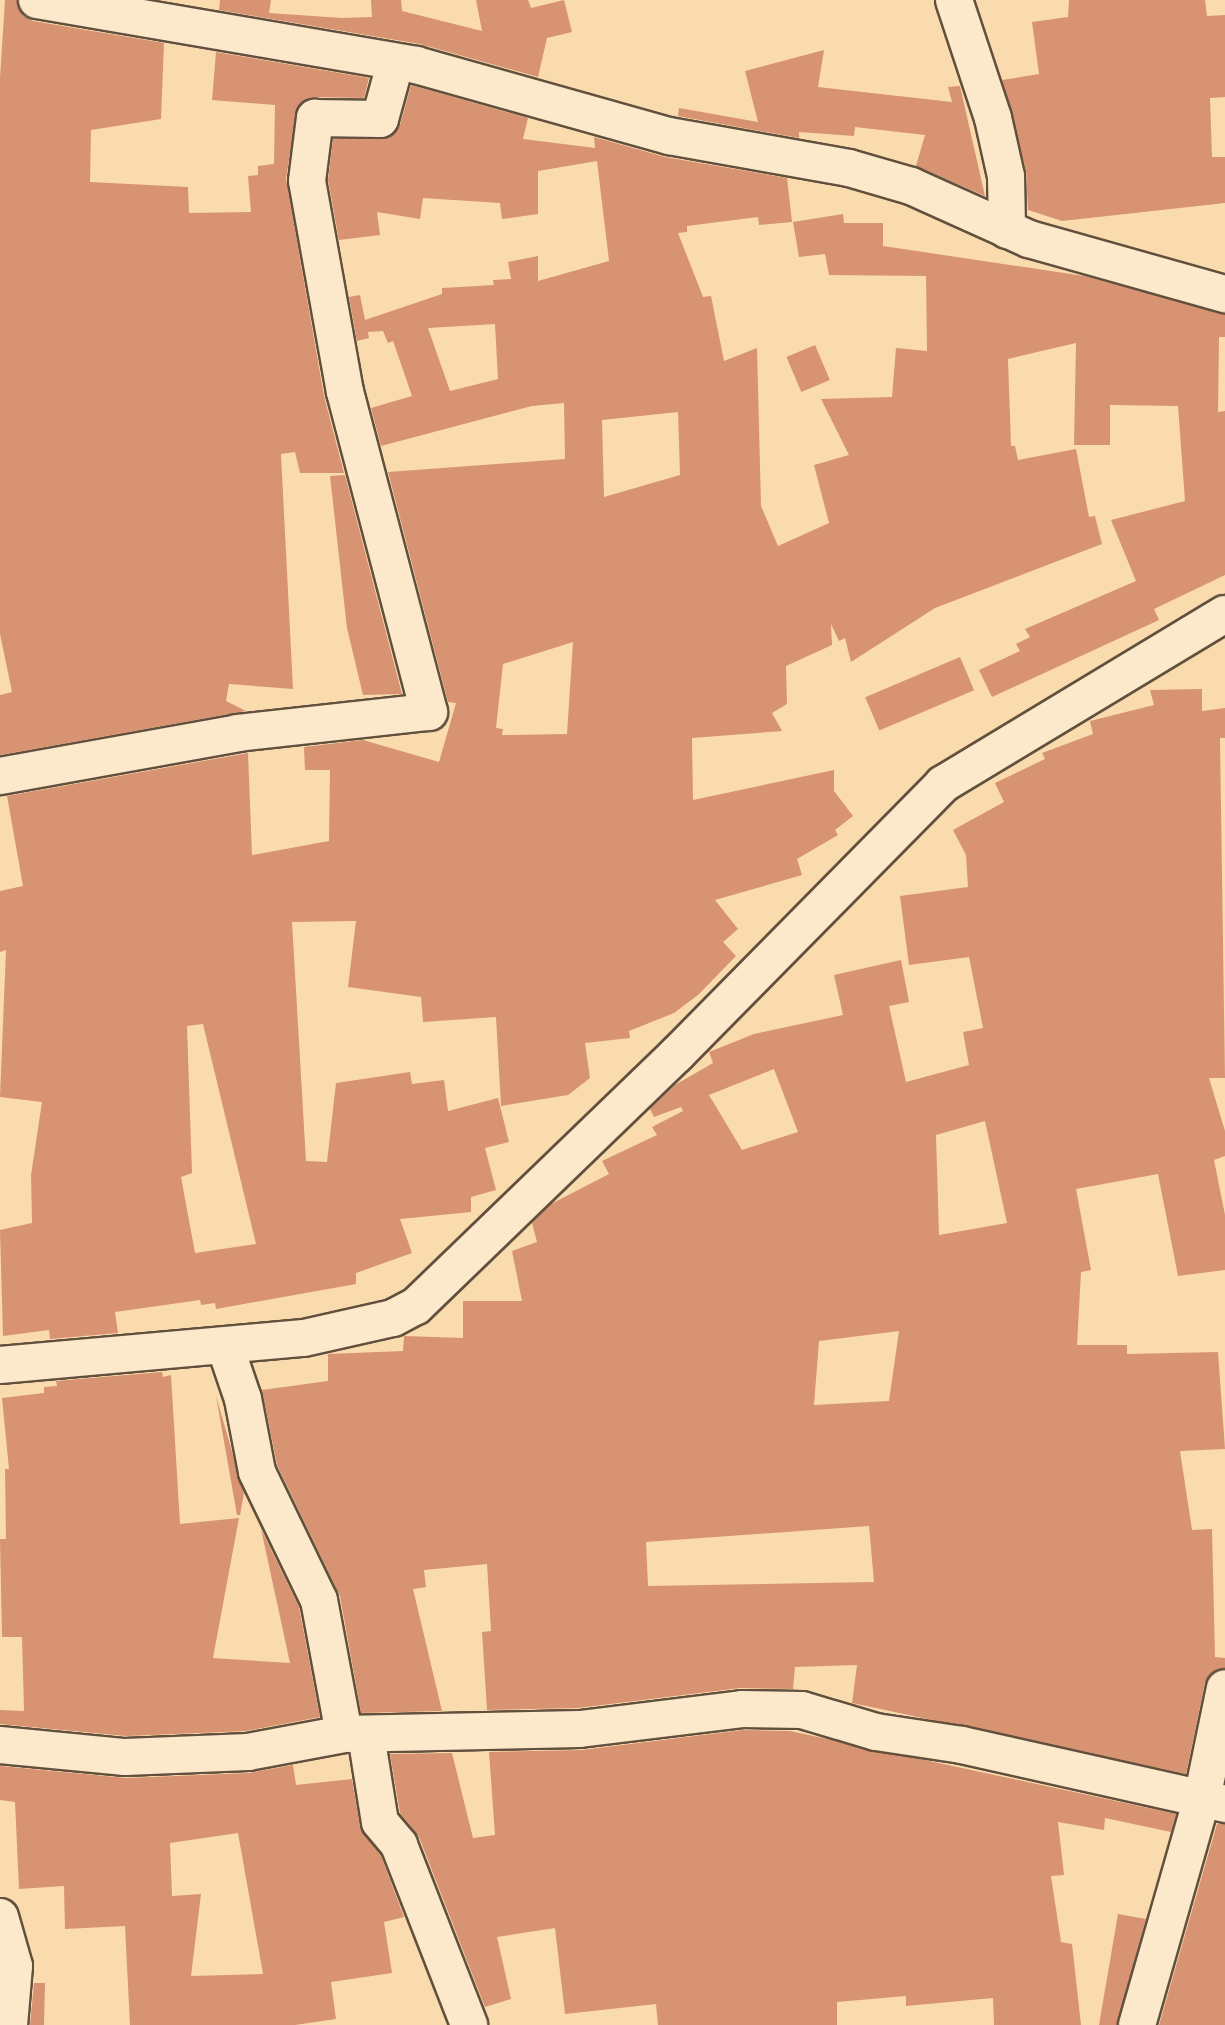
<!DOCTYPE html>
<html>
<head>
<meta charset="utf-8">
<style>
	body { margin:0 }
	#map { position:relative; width:1225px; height:2025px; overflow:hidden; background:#fadbae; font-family:"Old Standard TT",serif }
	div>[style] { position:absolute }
	.building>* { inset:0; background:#d79372; transform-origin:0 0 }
	.roads { filter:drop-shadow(2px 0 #62503e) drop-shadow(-2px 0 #62503e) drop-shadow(0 2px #62503e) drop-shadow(0 -2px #62503e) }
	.minor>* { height:36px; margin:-18px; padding:0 18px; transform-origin:18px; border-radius:18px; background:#fce8ca }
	span { translate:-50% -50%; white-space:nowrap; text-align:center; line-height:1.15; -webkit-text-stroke:6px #fce8ca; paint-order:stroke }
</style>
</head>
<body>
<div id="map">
	<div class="building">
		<i style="clip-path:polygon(5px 0,17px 0,23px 16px,33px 21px,164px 43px,161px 119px,91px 130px,90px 182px,188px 187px,189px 213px,251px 212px,248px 176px,258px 175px,258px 166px,274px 164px,275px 105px,212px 100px,216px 52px,369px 78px,364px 98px,315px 97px,298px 105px,286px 178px,324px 396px,344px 473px,300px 473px,295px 452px,281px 454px,293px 689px,229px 684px,226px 701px,246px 711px,0 755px,0 695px,12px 692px,0 634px,0 78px)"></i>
		<i style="clip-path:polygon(220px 0,271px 0,269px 13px,342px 18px,372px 17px,371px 0,401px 0,402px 11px,482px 31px,476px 0,528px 0,531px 8px,564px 0,572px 32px,547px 38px,538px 77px,420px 44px,219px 10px)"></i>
		<i style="clip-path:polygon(1069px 0,1205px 0,1207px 16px,1225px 15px,1225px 97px,1210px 98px,1212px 157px,1225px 157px,1225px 203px,1062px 221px,1028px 210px,1026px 171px,1002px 80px,1039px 74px,1032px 22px,1068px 17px)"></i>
		<i style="clip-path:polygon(824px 50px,818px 87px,952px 102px,948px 87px,960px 86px,985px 196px,916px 166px,925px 135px,855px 127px,854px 136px,799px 132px,799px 138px,678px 116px,679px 108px,758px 122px,745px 71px)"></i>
		<i style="clip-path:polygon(evenodd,411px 85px,528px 118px,523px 139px,595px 148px,594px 137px,665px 157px,787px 178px,792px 222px,759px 225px,758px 217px,687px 226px,687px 232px,678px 233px,703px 297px,711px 296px,724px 361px,757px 348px,761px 506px,778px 546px,829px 523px,814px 465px,849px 455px,821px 399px,892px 397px,896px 348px,927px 351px,926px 276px,829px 275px,825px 254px,799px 257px,793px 222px,843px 214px,844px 223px,883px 223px,883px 246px,1084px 276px,1225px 314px,1225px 337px,1219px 337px,1218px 412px,1225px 411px,1225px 575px,1154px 609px,1159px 620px,992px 697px,979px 670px,1020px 651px,1016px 644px,1030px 637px,1025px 629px,1136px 581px,1111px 520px,1185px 501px,1178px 406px,1110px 405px,1110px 445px,1074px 445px,1076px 343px,1008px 359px,1011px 446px,1015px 446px,1018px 460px,1076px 449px,1089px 517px,1095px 516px,1102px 544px,935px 608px,851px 662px,845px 638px,839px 641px,831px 624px,832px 645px,786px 666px,787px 704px,772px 713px,782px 731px,692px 738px,693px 800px,834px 770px,834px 791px,853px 816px,835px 830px,838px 835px,797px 859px,802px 875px,715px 900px,738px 929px,723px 942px,736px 956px,698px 995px,674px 1013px,629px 1031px,630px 1038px,585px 1043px,590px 1078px,568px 1095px,501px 1106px,496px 1017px,423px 1022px,421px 997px,348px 987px,356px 921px,292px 922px,306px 1161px,327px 1162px,336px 1083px,410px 1072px,412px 1084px,444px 1080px,448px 1111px,498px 1098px,509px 1142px,485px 1148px,496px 1190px,471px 1197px,471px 1212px,400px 1219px,412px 1253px,356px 1273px,356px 1284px,216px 1309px,215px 1303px,201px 1305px,200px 1300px,115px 1312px,118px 1333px,50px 1339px,49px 1330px,3px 1336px,0 1230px,32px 1223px,31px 1175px,42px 1102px,0 1097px,6px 950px,0 952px,0 891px,23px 886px,7px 796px,248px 753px,252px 855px,329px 841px,330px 770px,305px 770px,304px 747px,363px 740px,439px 762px,456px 703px,448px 702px,388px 472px,565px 459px,564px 403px,532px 406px,381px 446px,371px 408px,412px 396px,393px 341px,388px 343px,383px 331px,368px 332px,369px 338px,357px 341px,349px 297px,360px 295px,365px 320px,442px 294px,442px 288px,494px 285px,493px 280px,511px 279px,508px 262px,538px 256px,538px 281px,609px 261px,597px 161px,538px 171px,538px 214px,502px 219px,500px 203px,423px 198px,420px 219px,377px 212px,380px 235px,339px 240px,328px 180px,333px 139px,389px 138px,400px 125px,411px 85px,495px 324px,498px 379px,450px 391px,428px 328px,495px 324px,411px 85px,678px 412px,680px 475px,604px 497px,602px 420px,678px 412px,411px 85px,573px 642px,567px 734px,502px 735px,503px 729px,496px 728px,503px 664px,573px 642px,411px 85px,203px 1024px,256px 1244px,195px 1253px,181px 1177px,192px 1173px,187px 1026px,203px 1024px)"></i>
		<i style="left:815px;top:345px;width:38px;height:31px;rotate:67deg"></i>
		<i style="clip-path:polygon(345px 475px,402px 694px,363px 695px,347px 628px,330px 476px)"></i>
		<i style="left:960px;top:657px;width:36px;height:103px;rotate:67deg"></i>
		<i style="clip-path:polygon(evenodd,1202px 689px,1202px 711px,1225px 708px,1225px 738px,1220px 738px,1225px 1078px,1209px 1078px,1225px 1131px,1225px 1156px,1214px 1160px,1225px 1215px,1225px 1270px,1178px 1276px,1158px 1174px,1076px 1189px,1091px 1270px,1081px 1272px,1077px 1345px,1127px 1345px,1127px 1354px,1218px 1352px,1225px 1449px,1180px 1451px,1192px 1530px,1212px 1529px,1215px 1657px,1225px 1658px,1225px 1668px,1210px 1674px,1205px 1683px,1186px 1774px,852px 1703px,857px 1665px,795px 1667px,793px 1689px,740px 1688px,578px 1708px,487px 1710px,482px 1632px,491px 1631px,487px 1564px,424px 1570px,426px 1587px,413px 1589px,442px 1711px,361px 1713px,340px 1596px,277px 1465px,262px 1390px,328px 1381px,328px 1354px,403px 1351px,404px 1336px,463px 1338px,463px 1301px,522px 1301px,512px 1251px,537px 1242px,532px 1223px,551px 1204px,609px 1174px,602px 1161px,657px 1135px,652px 1127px,683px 1111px,681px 1107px,654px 1117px,650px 1109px,675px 1085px,713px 1063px,709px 1052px,754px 1034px,843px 1015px,834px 975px,901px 960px,909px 1002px,889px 1006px,906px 1082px,969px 1065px,963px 1032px,983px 1028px,969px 957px,909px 965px,900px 896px,968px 887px,966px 855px,953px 830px,1004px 802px,995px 783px,1045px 759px,1042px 753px,1093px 734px,1090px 721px,1154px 705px,1150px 690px,1202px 689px,774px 1069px,798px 1132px,742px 1150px,709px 1095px,774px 1069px,1202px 689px,985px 1121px,1007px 1223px,939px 1235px,936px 1135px,985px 1121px,1202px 689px,899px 1331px,889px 1401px,814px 1405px,819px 1341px,899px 1331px,1202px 689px,869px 1526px,874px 1582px,648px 1586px,646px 1542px,869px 1526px)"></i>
		<i style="clip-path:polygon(162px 1372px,163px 1377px,171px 1375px,180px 1524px,239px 1518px,213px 1658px,290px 1663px,261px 1529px,299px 1607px,320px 1717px,246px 1731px,126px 1736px,0 1724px,0 1710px,24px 1711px,22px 1637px,2px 1637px,0 1539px,6px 1539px,5px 1469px,9px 1469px,2px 1398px,44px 1393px,44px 1387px,57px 1386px,56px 1381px)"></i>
		<i style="clip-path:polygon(216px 1396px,244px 1493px,240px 1515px,237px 1515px)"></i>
		<i style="clip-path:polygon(743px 1730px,790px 1731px,1176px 1814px,1171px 1832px,1105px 1818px,1104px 1830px,1058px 1822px,1064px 1875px,1051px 1876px,1061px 1942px,1072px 1944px,1081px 2025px,994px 2025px,993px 1998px,906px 2006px,906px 1996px,837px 2002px,837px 2025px,658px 2025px,656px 2004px,565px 2014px,555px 1928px,497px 1937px,511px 1999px,485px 2007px,419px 1837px,400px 1813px,390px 1754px,452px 1753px,473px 1838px,495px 1835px,489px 1752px,582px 1750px)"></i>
		<i style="clip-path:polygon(evenodd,293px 1765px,296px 1785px,352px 1779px,360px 1826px,381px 1856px,404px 1917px,384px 1922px,392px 1973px,331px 1982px,336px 2019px,295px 2025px,130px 2025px,125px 1926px,65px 1929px,64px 1886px,19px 1889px,15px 1802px,0 1800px,0 1766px,126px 1778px,249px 1773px,293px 1765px,238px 1833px,263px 1974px,191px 1976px,201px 1894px,172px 1896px,170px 1843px,238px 1833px)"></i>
		<i style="clip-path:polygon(1217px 1824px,1225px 1824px,1225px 2025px,1159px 2025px)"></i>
		<i style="clip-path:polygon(1118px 1914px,1146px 1919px,1117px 2025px,1099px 2025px)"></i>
		<i style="clip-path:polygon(34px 1983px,45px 1983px,44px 2025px,30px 2025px)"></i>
	</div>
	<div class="roads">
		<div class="minor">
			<i style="left:37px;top:0;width:385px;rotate:9.7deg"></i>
			<i style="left:416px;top:65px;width:263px;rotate:15.7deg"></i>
			<i style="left:669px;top:136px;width:183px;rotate:10.1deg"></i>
			<i style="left:849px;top:168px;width:65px;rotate:16.2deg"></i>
			<i style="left:911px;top:186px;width:129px;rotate:24.2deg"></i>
			<i style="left:1029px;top:239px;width:204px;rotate:15.7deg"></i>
			<i style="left:954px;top:0;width:124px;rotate:71.7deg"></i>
			<i style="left:993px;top:118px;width:59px;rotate:77.4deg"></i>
			<i style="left:1006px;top:176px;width:54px;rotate:88.9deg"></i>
			<i style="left:0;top:776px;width:242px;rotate:-10.2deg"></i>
			<i style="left:238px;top:733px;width:192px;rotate:-6.3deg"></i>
			<i style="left:429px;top:712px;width:331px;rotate:-104.7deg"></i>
			<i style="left:345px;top:392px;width:214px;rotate:-100.2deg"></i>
			<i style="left:307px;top:181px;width:64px;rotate:-82.8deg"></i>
			<i style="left:315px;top:118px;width:65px;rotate:0.9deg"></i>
			<i style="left:380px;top:119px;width:57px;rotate:-74.7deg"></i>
			<i style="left:225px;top:1346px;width:56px;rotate:71.2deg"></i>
			<i style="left:243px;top:1399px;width:74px;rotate:79.1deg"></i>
			<i style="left:257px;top:1472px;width:142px;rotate:64.2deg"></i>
			<i style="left:319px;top:1600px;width:136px;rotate:79.4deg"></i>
			<i style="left:344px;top:1734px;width:236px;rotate:-1.2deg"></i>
			<i style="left:580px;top:1729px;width:163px;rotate:-7deg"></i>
			<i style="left:742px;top:1709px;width:60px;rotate:1deg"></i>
			<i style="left:802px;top:1710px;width:77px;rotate:16.6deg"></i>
			<i style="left:876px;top:1732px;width:87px;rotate:8.6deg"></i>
			<i style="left:962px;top:1745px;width:270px;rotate:12.6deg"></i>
			<i style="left:0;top:1365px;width:305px;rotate:-5.1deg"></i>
			<i style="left:304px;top:1338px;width:91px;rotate:-12.7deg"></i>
			<i style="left:393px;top:1318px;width:26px;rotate:-28deg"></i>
			<i style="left:416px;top:1306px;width:363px;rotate:-44deg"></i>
			<i style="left:677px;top:1054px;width:379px;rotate:-45.4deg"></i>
			<i style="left:943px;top:784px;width:329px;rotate:-31.1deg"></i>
			<i style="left:366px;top:1735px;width:88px;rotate:80.9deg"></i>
			<i style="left:380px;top:1822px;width:30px;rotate:50deg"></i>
			<i style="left:399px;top:1845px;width:193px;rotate:68.7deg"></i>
			<i style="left:0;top:1745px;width:126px;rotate:5.5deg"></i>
			<i style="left:125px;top:1757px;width:123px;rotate:-2.3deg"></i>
			<i style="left:248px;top:1752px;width:98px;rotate:-10.6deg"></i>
			<i style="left:0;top:1917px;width:51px;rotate:74.1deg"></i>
			<i style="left:14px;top:1966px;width:59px;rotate:94.8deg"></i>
			<i style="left:1137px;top:2025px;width:235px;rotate:-74deg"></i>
			<i style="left:1202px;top:1799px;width:113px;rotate:-78.3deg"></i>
		</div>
	</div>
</div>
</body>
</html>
